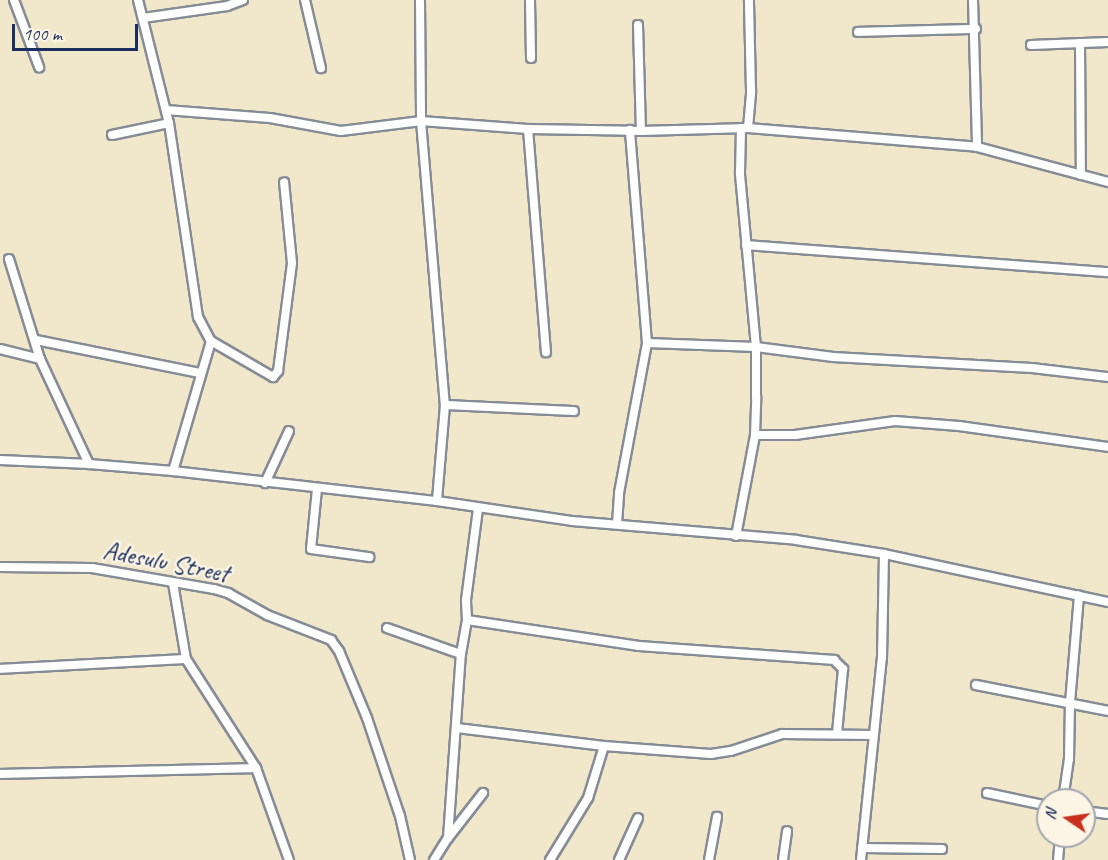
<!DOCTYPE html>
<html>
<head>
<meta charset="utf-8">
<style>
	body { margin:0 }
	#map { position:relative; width:1108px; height:860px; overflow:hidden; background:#f1e8cc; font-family:Caveat,sans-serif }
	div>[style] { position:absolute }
	.roads { filter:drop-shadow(2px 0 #868c95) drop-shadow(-2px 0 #868c95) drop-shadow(0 2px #868c95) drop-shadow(0 -2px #868c95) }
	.minor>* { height:8px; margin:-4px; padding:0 4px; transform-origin:4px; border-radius:4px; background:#fff }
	span { translate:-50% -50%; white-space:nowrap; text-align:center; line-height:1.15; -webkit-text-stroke:4.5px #fcf5e5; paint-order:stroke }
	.street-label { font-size:26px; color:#1b2f5e }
	.north { position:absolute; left:1036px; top:788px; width:60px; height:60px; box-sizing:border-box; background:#fcf5e5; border:2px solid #a2a6af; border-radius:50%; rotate:283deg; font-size:16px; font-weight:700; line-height:24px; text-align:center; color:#1b2f5e }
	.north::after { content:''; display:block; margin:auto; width:21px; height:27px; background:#c8321e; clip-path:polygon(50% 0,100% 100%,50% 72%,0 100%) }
	.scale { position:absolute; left:12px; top:24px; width:126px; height:27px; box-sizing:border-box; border:3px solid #1b2f5e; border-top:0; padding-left:8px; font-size:18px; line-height:21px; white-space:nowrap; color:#1b2f5e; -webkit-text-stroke:4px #fcf5e5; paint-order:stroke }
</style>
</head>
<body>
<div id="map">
	<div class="roads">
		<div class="minor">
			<i style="left:14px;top:0;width:72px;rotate:69.5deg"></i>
			<i style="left:138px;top:0;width:127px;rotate:75.9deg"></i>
			<i style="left:169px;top:123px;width:196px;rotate:81.5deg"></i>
			<i style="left:198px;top:317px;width:27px;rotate:62deg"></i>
			<i style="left:211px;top:341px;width:72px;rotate:30.1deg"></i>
			<i style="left:273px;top:377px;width:8px;rotate:-50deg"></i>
			<i style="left:278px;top:371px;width:109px;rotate:-82.6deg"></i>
			<i style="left:292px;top:263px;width:81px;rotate:-95.6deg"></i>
			<i style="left:305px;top:0;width:70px;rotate:76.8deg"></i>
			<i style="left:420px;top:0;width:121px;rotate:89.5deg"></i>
			<i style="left:421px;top:121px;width:285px;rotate:85.2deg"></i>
			<i style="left:445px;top:405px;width:96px;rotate:94.8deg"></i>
			<i style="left:530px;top:0;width:58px;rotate:89deg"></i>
			<i style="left:973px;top:0;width:147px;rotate:88.4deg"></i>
			<i style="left:143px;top:18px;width:85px;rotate:-8.1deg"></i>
			<i style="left:227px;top:6px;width:17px;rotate:-21deg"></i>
			<i style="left:638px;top:25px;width:106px;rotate:88.4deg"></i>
			<i style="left:858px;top:32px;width:118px;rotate:-1.5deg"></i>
			<i style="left:1080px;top:43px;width:132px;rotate:89.6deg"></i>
			<i style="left:1031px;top:45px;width:77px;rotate:-2.2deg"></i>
			<i style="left:166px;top:110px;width:104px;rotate:4.4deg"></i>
			<i style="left:270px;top:118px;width:72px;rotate:10.4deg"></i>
			<i style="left:341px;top:131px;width:81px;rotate:-7.1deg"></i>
			<i style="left:421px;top:121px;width:107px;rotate:4.3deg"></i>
			<i style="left:528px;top:129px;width:113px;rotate:1deg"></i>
			<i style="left:641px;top:131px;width:107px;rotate:-1.6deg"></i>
			<i style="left:748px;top:128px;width:230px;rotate:4.7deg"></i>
			<i style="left:977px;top:147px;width:136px;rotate:15deg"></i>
			<i style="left:748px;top:128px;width:37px;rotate:-85deg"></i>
			<i style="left:751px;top:91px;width:91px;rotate:-91.3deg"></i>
			<i style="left:528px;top:129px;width:224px;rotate:85.4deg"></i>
			<i style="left:112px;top:135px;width:58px;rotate:-11.9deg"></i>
			<i style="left:746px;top:245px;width:363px;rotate:4.3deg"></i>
			<i style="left:9px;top:259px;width:105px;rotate:72.8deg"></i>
			<i style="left:40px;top:359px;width:116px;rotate:65deg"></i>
			<i style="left:36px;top:340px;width:167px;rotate:11.4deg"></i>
			<i style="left:647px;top:343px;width:109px;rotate:2.1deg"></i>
			<i style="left:756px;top:347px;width:78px;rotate:7.4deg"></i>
			<i style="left:833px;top:357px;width:199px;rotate:3.2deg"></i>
			<i style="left:1032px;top:368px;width:77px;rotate:6.8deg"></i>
			<i style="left:0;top:349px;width:41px;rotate:14deg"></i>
			<i style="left:445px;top:405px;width:129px;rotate:2.7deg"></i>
			<i style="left:755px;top:435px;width:40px"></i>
			<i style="left:795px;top:435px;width:101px;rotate:-8deg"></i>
			<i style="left:895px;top:421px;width:64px;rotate:4.5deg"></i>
			<i style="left:959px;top:426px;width:150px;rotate:8deg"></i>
			<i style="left:0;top:460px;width:89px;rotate:2.6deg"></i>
			<i style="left:89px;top:464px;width:84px;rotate:4.8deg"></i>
			<i style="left:173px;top:471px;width:266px;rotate:6.5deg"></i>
			<i style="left:437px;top:501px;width:136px;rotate:8.4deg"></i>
			<i style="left:572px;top:521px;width:225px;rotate:4.8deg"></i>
			<i style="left:796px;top:540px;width:89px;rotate:9deg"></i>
			<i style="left:884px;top:554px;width:229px;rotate:12.1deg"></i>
			<i style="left:173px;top:471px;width:135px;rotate:-73.7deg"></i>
			<i style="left:265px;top:483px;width:57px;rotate:-65.2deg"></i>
			<i style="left:317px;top:489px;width:60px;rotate:95.7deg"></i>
			<i style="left:311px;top:549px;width:59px;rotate:7.9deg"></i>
			<i style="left:617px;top:524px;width:31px;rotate:-86deg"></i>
			<i style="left:619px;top:493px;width:153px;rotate:-79.4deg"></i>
			<i style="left:647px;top:343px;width:214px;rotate:-94.6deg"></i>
			<i style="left:736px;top:536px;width:103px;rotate:-79.3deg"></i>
			<i style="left:755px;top:435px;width:38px;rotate:-88deg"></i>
			<i style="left:756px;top:397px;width:50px;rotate:-90deg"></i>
			<i style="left:756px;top:347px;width:175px;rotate:-95.3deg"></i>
			<i style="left:740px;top:173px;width:45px;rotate:-88.7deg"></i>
			<i style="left:0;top:567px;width:92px;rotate:0.6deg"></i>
			<i style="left:92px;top:568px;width:124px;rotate:9.8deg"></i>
			<i style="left:214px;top:589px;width:15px;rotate:16deg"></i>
			<i style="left:228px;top:593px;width:45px;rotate:29.4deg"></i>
			<i style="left:267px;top:615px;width:69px;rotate:21.3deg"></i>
			<i style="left:331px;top:640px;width:14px;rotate:54deg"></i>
			<i style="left:339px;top:651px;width:73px;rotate:67.3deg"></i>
			<i style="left:367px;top:718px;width:103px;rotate:71.4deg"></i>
			<i style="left:400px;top:816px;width:45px;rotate:77.2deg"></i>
			<i style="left:173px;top:583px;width:77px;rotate:80.3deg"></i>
			<i style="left:186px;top:659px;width:130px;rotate:57.3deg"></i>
			<i style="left:256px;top:768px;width:98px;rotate:70.3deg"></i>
			<i style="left:467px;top:620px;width:174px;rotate:8.6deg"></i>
			<i style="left:639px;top:646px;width:196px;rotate:4.1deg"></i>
			<i style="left:834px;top:660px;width:13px;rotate:45deg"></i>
			<i style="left:843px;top:669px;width:65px;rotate:95.3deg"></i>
			<i style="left:387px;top:628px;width:78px;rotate:19.4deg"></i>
			<i style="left:0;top:669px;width:186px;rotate:-3.1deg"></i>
			<i style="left:976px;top:685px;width:135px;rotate:11.1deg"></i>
			<i style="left:457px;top:728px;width:148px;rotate:7deg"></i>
			<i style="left:604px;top:746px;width:107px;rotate:4.3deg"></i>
			<i style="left:711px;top:754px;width:20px;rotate:-9deg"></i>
			<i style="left:731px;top:751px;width:54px;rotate:-18.4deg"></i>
			<i style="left:782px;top:734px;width:91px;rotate:0.6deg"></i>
			<i style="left:0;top:774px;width:256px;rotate:-1.3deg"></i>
			<i style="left:987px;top:793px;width:62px;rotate:12deg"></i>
			<i style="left:1063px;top:800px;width:41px;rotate:-81.7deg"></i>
			<i style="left:1069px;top:759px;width:56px;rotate:-89deg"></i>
			<i style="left:1070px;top:703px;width:108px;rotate:-85.2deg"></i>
			<i style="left:1084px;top:811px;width:24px;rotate:7deg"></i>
			<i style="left:448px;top:838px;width:57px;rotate:-52.1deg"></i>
			<i style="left:862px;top:848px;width:80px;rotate:0.7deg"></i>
			<i style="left:434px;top:860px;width:26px;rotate:-58deg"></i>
			<i style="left:448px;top:838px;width:184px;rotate:-86deg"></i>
			<i style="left:461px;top:654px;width:35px;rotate:-80deg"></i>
			<i style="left:467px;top:620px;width:20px;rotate:-93deg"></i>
			<i style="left:466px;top:600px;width:92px;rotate:-82.5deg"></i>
			<i style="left:550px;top:860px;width:73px;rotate:-58.5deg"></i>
			<i style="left:588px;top:798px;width:54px;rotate:-72.9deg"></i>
			<i style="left:619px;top:860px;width:46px;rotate:-65.7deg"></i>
			<i style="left:709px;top:860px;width:44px;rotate:-79.5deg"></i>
			<i style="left:783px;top:860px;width:29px;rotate:-82deg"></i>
			<i style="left:861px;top:860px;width:203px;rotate:-84.1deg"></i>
			<i style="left:882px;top:658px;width:104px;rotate:-88.9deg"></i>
			<i style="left:1058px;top:860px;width:24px;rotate:-85deg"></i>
		</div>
	</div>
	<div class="street-label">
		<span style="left:166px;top:562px;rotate:11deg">Adesulu Street</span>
	</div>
	<div class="north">N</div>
	<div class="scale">100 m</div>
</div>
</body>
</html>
